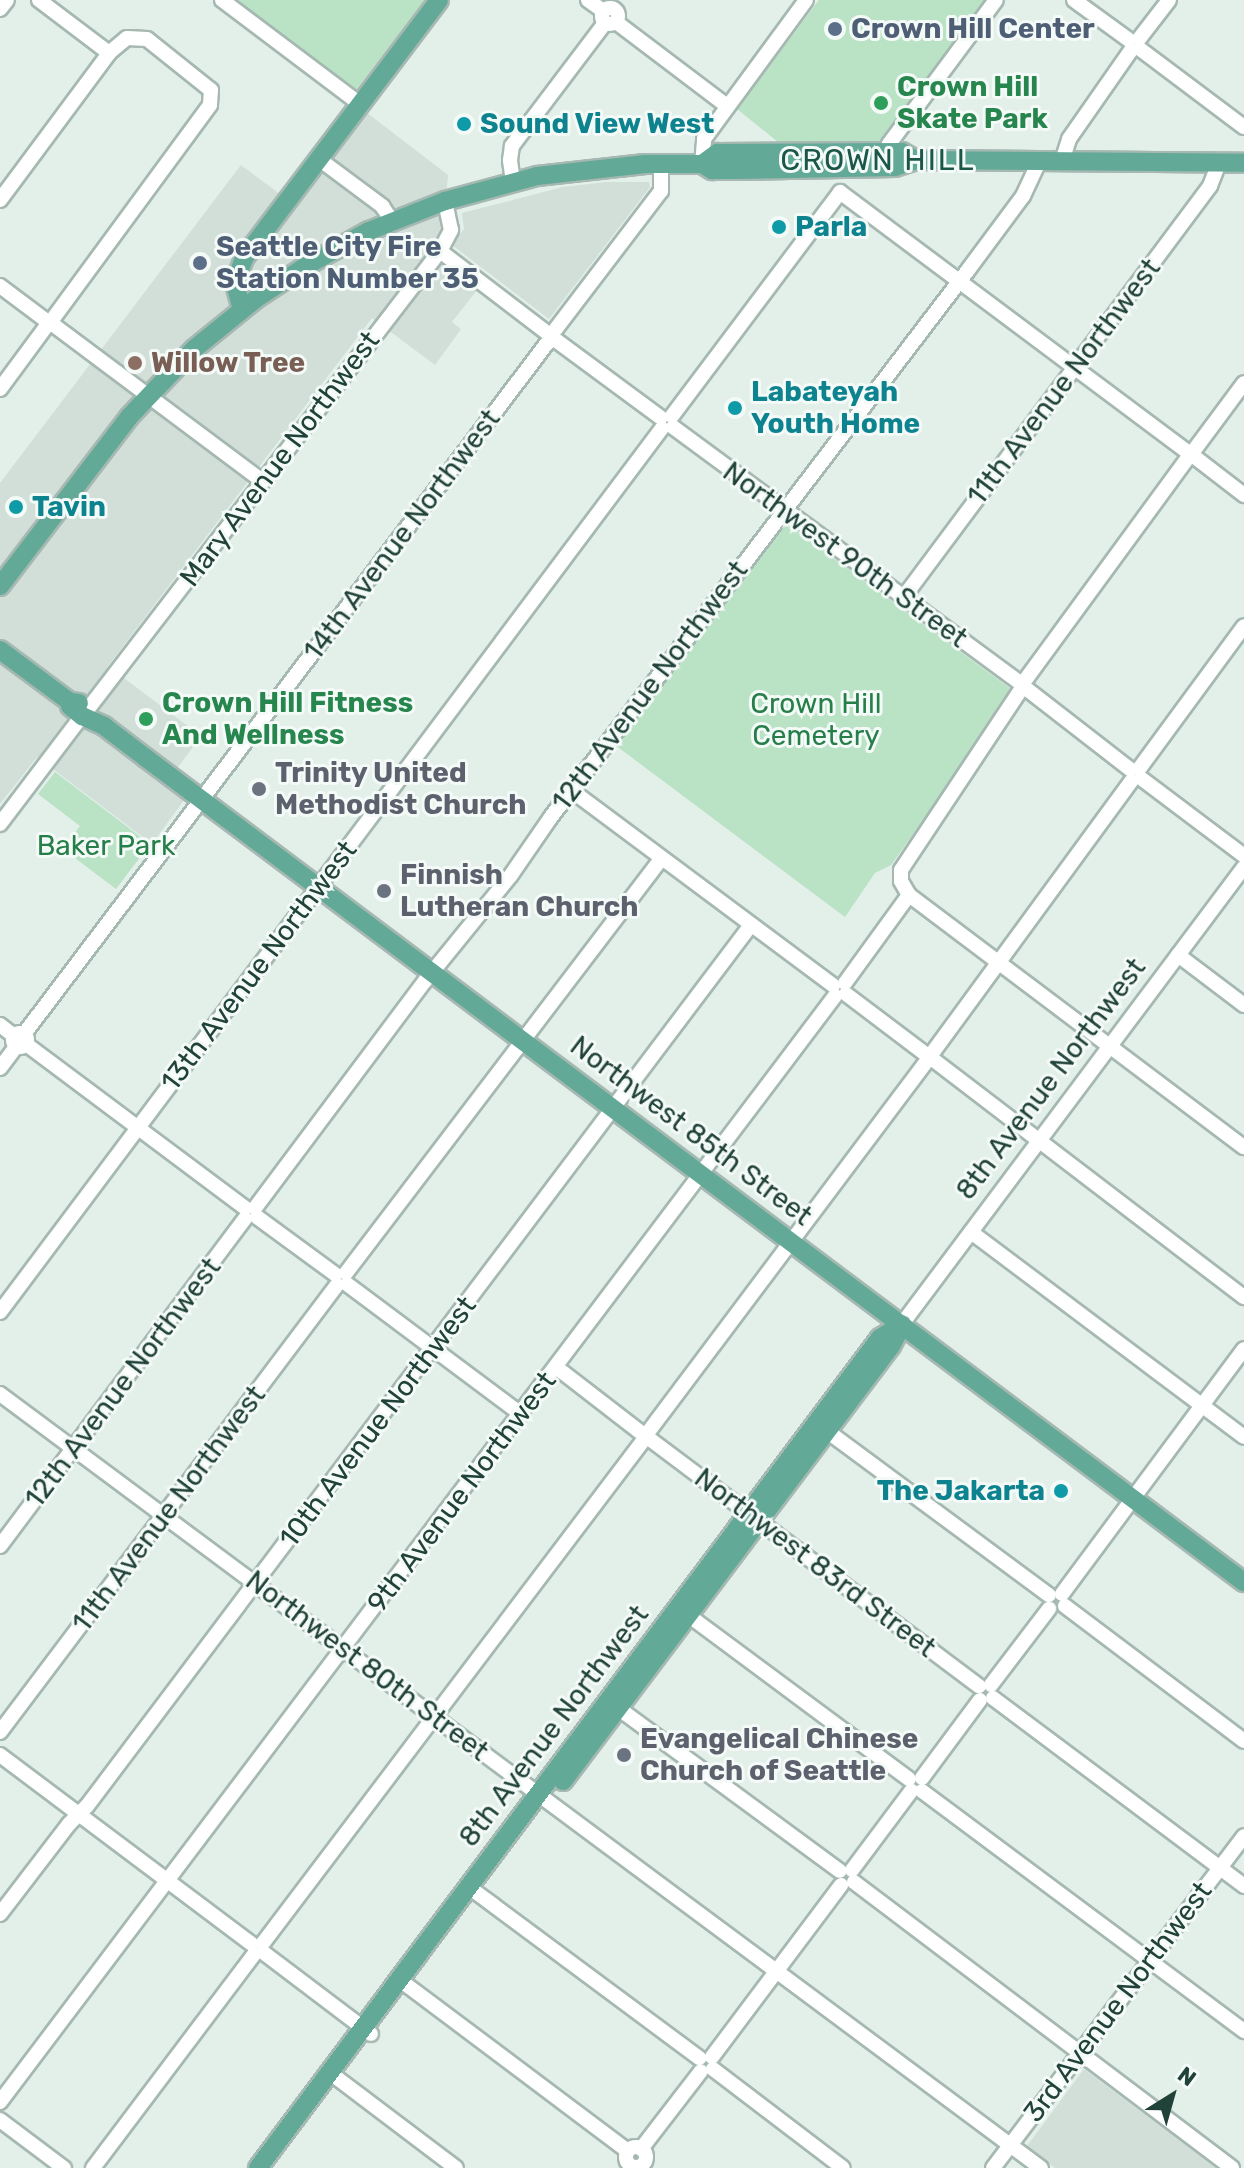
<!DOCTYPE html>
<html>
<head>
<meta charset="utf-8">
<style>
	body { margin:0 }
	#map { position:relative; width:1244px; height:2168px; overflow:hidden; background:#e3efe9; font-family:Rubik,sans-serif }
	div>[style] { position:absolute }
	.built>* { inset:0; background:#d1dfd8 }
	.green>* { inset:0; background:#bae2c5 }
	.roads { filter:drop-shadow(2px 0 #a5b8b1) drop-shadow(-2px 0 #a5b8b1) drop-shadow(0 2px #a5b8b1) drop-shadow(0 -2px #a5b8b1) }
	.minor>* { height:14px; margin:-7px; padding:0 7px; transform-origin:7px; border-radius:7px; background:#fff }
	.minor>.ring { margin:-7px; padding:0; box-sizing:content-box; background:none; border:14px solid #fff; border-radius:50% }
	.major>* { height:18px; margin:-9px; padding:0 9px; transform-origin:9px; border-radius:9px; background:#63a997 }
	.dots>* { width:22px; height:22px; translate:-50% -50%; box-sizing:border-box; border:4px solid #f4faf7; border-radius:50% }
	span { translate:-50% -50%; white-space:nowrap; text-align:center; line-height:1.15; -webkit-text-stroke:6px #f4faf7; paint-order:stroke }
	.service-label { font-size:28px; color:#4e5e75; font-weight:700 }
	.left { translate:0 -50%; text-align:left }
	.leisure-label { font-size:28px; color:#27864d; font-weight:700 }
	.culture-label { font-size:28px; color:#0d838f; font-weight:700 }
	.right { translate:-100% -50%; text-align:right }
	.education-label { font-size:28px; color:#785e54; font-weight:700 }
	.street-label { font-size:28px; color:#204239 }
	.park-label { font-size:28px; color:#267e48 }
	.worship-label { font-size:28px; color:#5b616d; font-weight:700 }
	.neighbourhood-label { font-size:30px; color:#1a5748; letter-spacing:2px }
	.north { position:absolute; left:1132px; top:2056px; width:80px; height:80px; -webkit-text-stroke:6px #f4faf7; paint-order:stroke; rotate:37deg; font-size:22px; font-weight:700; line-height:32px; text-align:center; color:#204239 }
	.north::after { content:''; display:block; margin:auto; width:28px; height:36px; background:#204239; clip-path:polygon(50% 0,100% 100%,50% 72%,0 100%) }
</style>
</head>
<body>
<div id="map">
	<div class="built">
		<i style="clip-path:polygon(358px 106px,448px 175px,443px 229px,426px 251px,477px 290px,452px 322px,461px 329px,435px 365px,372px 318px,108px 666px,201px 736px,165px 785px,184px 800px,152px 844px,37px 757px,0 804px,0 483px,241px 165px,288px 200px)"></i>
		<i style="clip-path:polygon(606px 182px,649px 182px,650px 187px,549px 319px,452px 245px,464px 229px,462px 213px,563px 187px)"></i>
		<i style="clip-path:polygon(1084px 2069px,1216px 2168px,1055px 2168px,1027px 2146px)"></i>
	</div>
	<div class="green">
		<i style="clip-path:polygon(233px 0,425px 0,355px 91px)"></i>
		<i style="clip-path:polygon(819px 0,987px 0,879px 142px,778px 142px,737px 109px)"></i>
		<i style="clip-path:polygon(783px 521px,1015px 692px,891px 865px,875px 873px,845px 917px,615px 745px)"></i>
		<i style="clip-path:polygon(55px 772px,150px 844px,116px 889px,63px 849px,80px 826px,38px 794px)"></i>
	</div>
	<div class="roads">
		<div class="minor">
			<i style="left:39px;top:0;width:88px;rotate:37.1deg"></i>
			<i style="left:222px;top:0;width:173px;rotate:37deg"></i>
			<i style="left:588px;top:0;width:19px;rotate:36deg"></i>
			<i style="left:1074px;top:0;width:68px;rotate:36deg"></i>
			<i class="ring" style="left:602px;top:8px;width:2px;height:2px"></i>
			<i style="left:0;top:9px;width:11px;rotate:-52deg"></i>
			<i style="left:616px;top:22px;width:139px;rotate:37.1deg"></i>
			<i style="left:1139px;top:39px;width:49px;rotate:-52.4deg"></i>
			<i style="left:1140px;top:49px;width:130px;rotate:36.9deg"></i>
			<i style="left:889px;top:152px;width:8px;rotate:-90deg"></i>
			<i style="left:889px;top:144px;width:179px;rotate:-53.4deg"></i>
			<i style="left:319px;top:159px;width:79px;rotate:36.7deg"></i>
			<i style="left:382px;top:206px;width:18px;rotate:56deg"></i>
			<i style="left:1062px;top:161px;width:23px;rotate:-72deg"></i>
			<i style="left:1069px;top:139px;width:108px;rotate:-55.1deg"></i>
			<i style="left:702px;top:164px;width:25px;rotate:-85deg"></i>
			<i style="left:704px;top:139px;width:172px;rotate:-53.7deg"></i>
			<i style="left:513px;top:182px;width:22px;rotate:-98deg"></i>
			<i style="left:510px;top:160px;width:14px;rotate:-82deg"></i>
			<i style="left:512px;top:146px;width:154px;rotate:-52.9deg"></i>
			<i style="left:840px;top:192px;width:431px;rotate:36.8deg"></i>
			<i style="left:0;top:200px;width:183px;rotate:-53.4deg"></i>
			<i style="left:109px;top:53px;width:23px;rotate:-40deg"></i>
			<i style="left:127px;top:38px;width:20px;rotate:3deg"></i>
			<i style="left:147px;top:39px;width:82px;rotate:38.6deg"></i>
			<i style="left:211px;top:90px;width:15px;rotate:94deg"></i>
			<i style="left:210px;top:105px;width:263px;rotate:126.3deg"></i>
			<i style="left:440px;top:251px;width:133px;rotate:37.4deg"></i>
			<i style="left:0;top:286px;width:55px;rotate:36.9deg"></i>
			<i style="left:55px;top:326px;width:259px;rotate:36.8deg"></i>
			<i style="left:555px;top:330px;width:175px;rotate:-52.7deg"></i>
			<i style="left:661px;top:191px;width:28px;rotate:-90deg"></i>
			<i style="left:557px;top:341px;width:129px;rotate:36.5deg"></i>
			<i style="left:0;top:389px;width:76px;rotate:-53.6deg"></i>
			<i style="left:672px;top:416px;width:280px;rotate:-53.1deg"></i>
			<i style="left:673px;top:427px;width:428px;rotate:36.4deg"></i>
			<i style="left:1195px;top:449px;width:82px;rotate:-53.4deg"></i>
			<i style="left:1196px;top:458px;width:61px;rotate:37.6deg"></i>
			<i style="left:903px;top:598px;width:514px;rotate:-53.31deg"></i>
			<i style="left:1210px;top:186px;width:25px;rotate:-69deg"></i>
			<i style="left:1026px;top:679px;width:273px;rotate:-53.8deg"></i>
			<i style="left:1028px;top:690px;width:130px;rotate:37.8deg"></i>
			<i style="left:88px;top:709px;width:578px;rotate:-52.46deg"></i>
			<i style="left:440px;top:251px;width:24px;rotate:-62deg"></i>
			<i style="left:451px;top:230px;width:30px;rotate:-102deg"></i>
			<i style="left:1139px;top:769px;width:177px;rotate:-53.7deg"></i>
			<i style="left:1142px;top:779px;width:128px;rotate:37deg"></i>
			<i style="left:571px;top:790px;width:327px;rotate:36.7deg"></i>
			<i style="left:0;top:824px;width:136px;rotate:-52.8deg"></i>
			<i style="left:909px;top:895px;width:419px;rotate:37deg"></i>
			<i style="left:1178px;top:955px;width:83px;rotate:37.1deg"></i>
			<i style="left:845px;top:983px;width:109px;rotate:-54deg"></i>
			<i style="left:909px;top:895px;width:16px;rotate:-120deg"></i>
			<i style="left:901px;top:881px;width:11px;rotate:-90deg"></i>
			<i style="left:901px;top:870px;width:215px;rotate:-56.4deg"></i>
			<i style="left:846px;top:994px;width:98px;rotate:37.1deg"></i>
			<i style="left:0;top:1025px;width:18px;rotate:38deg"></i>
			<i class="ring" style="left:13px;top:1033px;width:0;height:0"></i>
			<i style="left:24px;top:1034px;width:868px;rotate:-52.87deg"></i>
			<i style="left:26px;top:1044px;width:274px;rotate:36.8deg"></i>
			<i style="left:933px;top:1052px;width:336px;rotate:-53.8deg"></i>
			<i style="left:935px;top:1061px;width:389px;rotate:37.4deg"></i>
			<i style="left:0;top:1068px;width:26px;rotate:-53deg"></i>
			<i style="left:255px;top:1208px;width:284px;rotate:-53.2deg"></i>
			<i style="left:425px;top:981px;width:136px;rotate:-50.9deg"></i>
			<i style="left:511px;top:875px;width:70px;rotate:-55.4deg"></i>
			<i style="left:551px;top:817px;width:688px;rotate:-52.68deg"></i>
			<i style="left:968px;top:270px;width:92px;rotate:-53.4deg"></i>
			<i style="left:1023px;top:196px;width:38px;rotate:-65deg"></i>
			<i style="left:257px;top:1217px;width:97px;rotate:36.2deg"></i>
			<i style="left:971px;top:1232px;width:341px;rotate:36.9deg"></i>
			<i style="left:346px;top:1273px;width:520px;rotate:-52.73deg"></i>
			<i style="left:347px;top:1284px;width:217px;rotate:36.8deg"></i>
			<i style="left:0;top:1312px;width:1104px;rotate:-53.17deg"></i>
			<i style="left:902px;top:1324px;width:571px;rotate:-53.19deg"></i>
			<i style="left:556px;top:1367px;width:106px;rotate:37.7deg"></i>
			<i style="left:0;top:1394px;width:1297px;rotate:36.63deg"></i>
			<i style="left:649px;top:1431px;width:460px;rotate:-53.1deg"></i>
			<i style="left:827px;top:1431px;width:276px;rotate:36.5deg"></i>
			<i style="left:651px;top:1440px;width:410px;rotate:36.9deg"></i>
			<i style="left:0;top:1546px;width:409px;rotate:-53.2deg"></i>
			<i style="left:1062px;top:1594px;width:305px;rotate:-53.4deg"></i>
			<i style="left:1065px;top:1606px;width:224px;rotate:37deg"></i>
			<i style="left:688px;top:1615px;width:275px;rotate:36.6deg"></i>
			<i style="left:991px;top:1685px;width:96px;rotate:-52.7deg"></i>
			<i style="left:993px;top:1698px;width:314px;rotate:36.8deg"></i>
			<i style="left:618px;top:1708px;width:275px;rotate:36.3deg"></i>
			<i style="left:0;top:1732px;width:560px;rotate:-52.99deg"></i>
			<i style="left:0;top:1755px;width:315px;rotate:36.9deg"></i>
			<i style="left:922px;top:1778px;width:97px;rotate:-53.4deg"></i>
			<i style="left:922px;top:1791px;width:402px;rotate:36.7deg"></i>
			<i style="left:852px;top:1870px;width:99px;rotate:-53.2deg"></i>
			<i style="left:854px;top:1882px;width:474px;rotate:37.1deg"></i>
			<i style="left:477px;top:1893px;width:277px;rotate:36.6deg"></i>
			<i style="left:0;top:1914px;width:113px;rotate:-52.5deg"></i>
			<i style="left:69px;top:1824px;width:25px;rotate:-45deg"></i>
			<i style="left:87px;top:1806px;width:1103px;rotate:-53deg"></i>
			<i style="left:263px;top:1943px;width:628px;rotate:-52.89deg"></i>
			<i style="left:264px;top:1953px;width:134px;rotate:37.1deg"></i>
			<i style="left:400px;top:1980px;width:285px;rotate:36.9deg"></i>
			<i style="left:712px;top:2057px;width:215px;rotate:-53.1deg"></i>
			<i style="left:713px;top:2069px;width:163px;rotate:37.3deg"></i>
			<i style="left:337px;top:2078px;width:149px;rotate:37.1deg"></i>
			<i style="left:0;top:2102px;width:1386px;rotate:-52.95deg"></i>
			<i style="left:0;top:2120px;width:80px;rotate:36.9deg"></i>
			<i class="ring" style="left:626px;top:2147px;width:6px;height:6px"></i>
			<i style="left:641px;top:2149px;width:98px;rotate:-52.4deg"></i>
			<i style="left:93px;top:2168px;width:268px;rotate:-53deg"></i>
			<i style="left:993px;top:2168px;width:416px;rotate:-52.9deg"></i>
		</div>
		<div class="major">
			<i style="left:702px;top:164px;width:19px;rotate:-36deg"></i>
			<i style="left:717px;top:153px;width:185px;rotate:-0.3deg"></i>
			<i style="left:902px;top:152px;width:16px;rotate:30deg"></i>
			<i style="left:242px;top:310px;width:28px;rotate:-105deg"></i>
			<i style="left:235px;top:283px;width:27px;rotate:-70deg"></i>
			<i style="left:244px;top:258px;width:323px;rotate:-52.9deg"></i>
			<i style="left:0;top:586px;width:213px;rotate:-52.6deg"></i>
			<i style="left:129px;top:417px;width:94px;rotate:-46.3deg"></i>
			<i style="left:194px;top:349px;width:81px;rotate:-39deg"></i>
			<i style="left:257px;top:298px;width:59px;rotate:-33.1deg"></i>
			<i style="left:306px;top:266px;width:72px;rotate:-29.1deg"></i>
			<i style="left:369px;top:231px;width:82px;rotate:-21.5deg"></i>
			<i style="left:445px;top:201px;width:95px;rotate:-15.2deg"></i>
			<i style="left:537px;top:176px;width:109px;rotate:-6.3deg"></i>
			<i style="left:645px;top:164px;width:57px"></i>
			<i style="left:702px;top:164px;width:12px;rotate:31deg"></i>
			<i style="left:712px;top:170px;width:25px"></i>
			<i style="left:737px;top:170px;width:158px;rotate:-1.1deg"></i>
			<i style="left:895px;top:167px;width:22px;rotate:-18deg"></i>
			<i style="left:916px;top:160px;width:328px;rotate:0.5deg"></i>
			<i style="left:0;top:650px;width:87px;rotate:36.6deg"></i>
			<i style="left:70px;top:702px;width:9px;rotate:6deg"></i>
			<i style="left:70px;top:702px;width:4px;rotate:90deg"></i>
			<i style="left:70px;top:706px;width:16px;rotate:40deg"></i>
			<i style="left:82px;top:716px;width:24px;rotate:24deg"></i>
			<i style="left:104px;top:726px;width:53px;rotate:37.3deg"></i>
			<i style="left:146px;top:758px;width:1373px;rotate:36.89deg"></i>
			<i style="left:563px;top:1781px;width:545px;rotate:-52.98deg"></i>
			<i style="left:891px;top:1346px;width:21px;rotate:-62deg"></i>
			<i style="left:258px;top:2168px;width:1037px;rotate:-53.15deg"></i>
			<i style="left:880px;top:1338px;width:26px;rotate:-32deg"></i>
		</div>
	</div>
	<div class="dots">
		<i style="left:835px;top:29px;background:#5c6f8a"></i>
		<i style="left:881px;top:103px;background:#2e9e5b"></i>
		<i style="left:464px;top:124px;background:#0f9aa8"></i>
		<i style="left:779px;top:227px;background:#0f9aa8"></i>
		<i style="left:200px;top:263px;background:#5c6f8a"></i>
		<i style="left:135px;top:363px;background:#8d6e63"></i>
		<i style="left:735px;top:408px;background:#0f9aa8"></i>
		<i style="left:16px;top:507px;background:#0f9aa8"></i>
		<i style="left:146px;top:719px;background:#2e9e5b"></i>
		<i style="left:259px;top:789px;background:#6b7280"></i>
		<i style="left:384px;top:891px;background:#6b7280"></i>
		<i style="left:1061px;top:1491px;background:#0f9aa8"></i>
		<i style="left:624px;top:1755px;background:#6b7280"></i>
	</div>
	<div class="service-label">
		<span class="left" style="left:851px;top:29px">Crown Hill Center</span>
		<span class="left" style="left:216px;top:263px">Seattle City Fire<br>Station Number 35</span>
	</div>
	<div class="leisure-label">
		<span class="left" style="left:897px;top:103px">Crown Hill<br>Skate Park</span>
		<span class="left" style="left:162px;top:719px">Crown Hill Fitness<br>And Wellness</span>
	</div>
	<div class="culture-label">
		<span class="left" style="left:480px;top:124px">Sound View West</span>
		<span class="left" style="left:795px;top:227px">Parla</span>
		<span class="left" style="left:751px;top:408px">Labateyah<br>Youth Home</span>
		<span class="left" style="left:32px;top:507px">Tavin</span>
		<span class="right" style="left:1045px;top:1491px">The Jakarta</span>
	</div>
	<div class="education-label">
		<span class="left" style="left:151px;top:363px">Willow Tree</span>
	</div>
	<div class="street-label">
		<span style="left:1064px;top:382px;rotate:-53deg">11th Avenue Northwest</span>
		<span style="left:280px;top:459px;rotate:-53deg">Mary Avenue Northwest</span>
		<span style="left:402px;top:535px;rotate:-53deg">14th Avenue Northwest</span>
		<span style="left:845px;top:555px;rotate:36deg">Northwest 90th Street</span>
		<span style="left:650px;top:686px;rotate:-53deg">12th Avenue Northwest</span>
		<span style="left:259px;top:966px;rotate:-53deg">13th Avenue Northwest</span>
		<span style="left:1051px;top:1079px;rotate:-53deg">8th Avenue Northwest</span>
		<span style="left:691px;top:1131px;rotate:37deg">Northwest 85th Street</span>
		<span style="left:123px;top:1383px;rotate:-53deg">12th Avenue Northwest</span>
		<span style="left:378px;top:1422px;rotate:-53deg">10th Avenue Northwest</span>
		<span style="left:462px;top:1492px;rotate:-53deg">9th Avenue Northwest</span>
		<span style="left:169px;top:1509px;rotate:-53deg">11th Avenue Northwest</span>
		<span style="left:815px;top:1563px;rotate:37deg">Northwest 83rd Street</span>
		<span style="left:367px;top:1666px;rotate:37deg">Northwest 80th Street</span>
		<span style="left:554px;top:1726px;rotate:-53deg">8th Avenue Northwest</span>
		<span style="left:1118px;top:2002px;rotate:-53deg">3rd Avenue Northwest</span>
	</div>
	<div class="park-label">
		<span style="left:816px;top:720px">Crown Hill<br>Cemetery</span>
		<span style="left:106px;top:846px">Baker Park</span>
	</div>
	<div class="worship-label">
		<span class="left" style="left:275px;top:789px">Trinity United<br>Methodist Church</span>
		<span class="left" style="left:400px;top:891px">Finnish<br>Lutheran Church</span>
		<span class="left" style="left:640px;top:1755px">Evangelical Chinese<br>Church of Seattle</span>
	</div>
	<div class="neighbourhood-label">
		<span style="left:878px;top:160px">CROWN HILL</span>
	</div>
	<div class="north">N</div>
</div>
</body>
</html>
